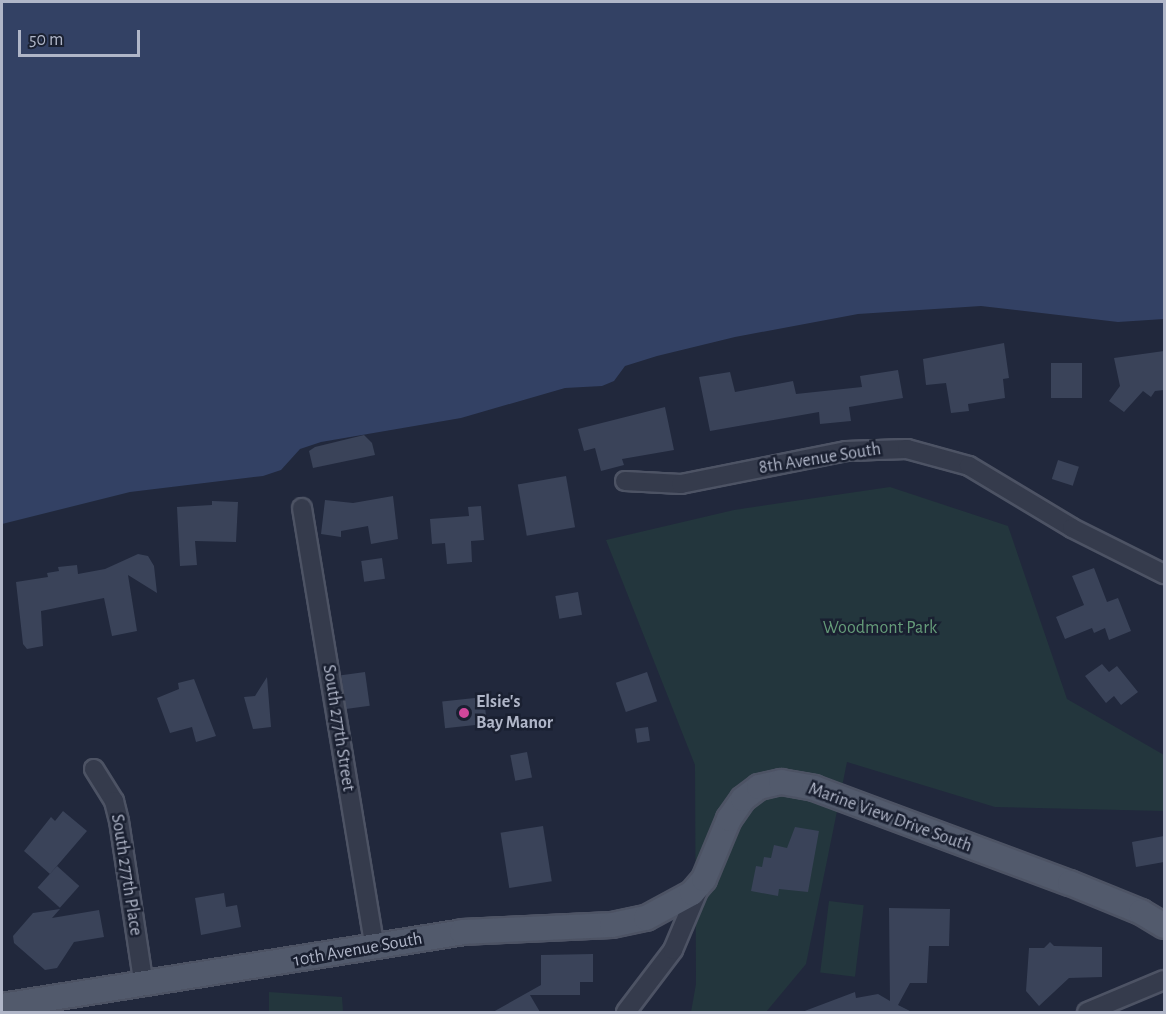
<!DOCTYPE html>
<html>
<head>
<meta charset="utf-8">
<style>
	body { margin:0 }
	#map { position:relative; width:1166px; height:1014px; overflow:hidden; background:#21283c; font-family:"Alegreya Sans",sans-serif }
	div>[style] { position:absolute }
	.green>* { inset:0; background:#23363d; transform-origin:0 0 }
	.water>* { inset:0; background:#334164 }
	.building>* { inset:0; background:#3a4359; transform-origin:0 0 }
	.roads { filter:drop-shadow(2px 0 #4d5364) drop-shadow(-2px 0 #4d5364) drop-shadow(0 2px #4d5364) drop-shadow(0 -2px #4d5364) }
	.minor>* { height:18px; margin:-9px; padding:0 9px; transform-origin:9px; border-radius:9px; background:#353b4c }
	.major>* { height:24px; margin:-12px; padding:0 12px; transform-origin:12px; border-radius:12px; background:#525a6c }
	.dots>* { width:16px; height:16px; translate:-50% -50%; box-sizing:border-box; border:3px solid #1a2031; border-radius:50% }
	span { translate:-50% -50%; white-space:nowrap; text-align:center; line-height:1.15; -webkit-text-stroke:5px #1a2031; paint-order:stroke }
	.street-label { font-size:18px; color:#b0b6c8 }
	.park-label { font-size:18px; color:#659b79 }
	.poi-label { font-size:18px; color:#b0b6c8; font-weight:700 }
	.left { translate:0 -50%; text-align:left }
	.frame { position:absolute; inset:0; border:3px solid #b0b6c8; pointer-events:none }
	.scale { position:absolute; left:18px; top:30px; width:122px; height:27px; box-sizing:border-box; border:3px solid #b0b6c8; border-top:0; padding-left:8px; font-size:18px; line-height:21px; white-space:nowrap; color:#b0b6c8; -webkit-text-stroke:4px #1a2031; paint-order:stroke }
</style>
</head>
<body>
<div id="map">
	<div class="green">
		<i style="clip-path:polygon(890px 487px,1008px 526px,1067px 699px,1164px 755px,1164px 811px,995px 807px,847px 762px,806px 964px,766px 1012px,691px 1012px,696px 984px,695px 765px,606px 540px,734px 510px)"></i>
		<i style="left:829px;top:901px;width:35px;height:72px;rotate:7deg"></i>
		<i style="clip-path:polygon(269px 992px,342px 997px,343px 1012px,269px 1012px)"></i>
	</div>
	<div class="water">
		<i style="clip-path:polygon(2px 2px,1164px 2px,1164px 319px,1118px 322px,981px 306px,858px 314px,735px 337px,657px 356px,625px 366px,614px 381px,602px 386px,565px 388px,461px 418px,321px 442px,300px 449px,281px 470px,263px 476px,130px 492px,2px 524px)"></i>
	</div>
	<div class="building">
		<i style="clip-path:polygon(1004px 343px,1009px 378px,1003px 379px,1005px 398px,968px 404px,969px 411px,951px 413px,946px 383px,926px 385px,923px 359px)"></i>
		<i style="clip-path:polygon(1164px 351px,1164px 390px,1155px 391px,1151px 397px,1143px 391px,1124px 412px,1109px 401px,1120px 386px,1114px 358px)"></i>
		<i style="left:1051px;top:363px;width:31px;height:35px"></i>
		<i style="clip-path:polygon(898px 370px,903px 398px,849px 407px,851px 421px,820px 424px,819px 412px,710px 431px,699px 377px,730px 372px,735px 392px,793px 381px,796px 394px,862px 387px,860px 376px)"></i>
		<i style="clip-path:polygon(665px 407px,674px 450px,622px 459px,624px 465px,601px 471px,595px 448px,584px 451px,578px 429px)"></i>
		<i style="clip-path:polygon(364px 435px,372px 443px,375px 455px,313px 468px,309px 451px,315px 447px)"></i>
		<i style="left:1058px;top:460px;width:22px;height:20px;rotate:18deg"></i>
		<i style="left:566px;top:476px;width:52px;height:49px;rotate:80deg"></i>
		<i style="clip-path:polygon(393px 496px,398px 539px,371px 544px,368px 526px,341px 531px,341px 537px,321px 534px,325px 500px,353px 503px)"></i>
		<i style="clip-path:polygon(212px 501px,238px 502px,236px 542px,195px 541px,197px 565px,180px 566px,177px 507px,212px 505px)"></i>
		<i style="clip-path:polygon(481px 506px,484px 540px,471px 541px,472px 562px,447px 564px,445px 543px,432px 544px,430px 519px,469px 516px,468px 507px)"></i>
		<i style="clip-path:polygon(138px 554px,148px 556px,154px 566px,157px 593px,128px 575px,137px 631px,112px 636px,104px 598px,41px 611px,43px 646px,27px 649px,23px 644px,16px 582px,48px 577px,47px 573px,59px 571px,58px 567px,77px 565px,78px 574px,105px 569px)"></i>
		<i style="left:382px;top:558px;width:21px;height:21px;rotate:82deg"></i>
		<i style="clip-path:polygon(1094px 568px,1107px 602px,1118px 598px,1131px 631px,1109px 640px,1105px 628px,1094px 633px,1092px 628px,1065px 639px,1056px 617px,1084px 605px,1072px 576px)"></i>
		<i style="left:578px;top:592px;width:23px;height:23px;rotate:80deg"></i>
		<i style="clip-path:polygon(1102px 664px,1109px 672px,1117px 666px,1138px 692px,1121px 705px,1114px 696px,1106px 703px,1085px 676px)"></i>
		<i style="left:365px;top:672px;width:34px;height:24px;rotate:82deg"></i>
		<i style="left:647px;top:672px;width:31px;height:33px;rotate:71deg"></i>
		<i style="clip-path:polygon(267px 677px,271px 727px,253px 729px,244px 697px,255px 696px)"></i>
		<i style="clip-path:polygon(194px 679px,216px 736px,196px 742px,192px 727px,170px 733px,157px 698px,179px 689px,178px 683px)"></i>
		<i style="left:484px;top:697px;width:27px;height:42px;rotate:84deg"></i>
		<i style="left:648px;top:727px;width:14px;height:13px;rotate:82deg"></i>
		<i style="left:527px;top:752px;width:26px;height:17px;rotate:79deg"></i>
		<i style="clip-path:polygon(63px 811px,87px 831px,50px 874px,24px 851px,51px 817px,55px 821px)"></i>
		<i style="left:543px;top:826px;width:56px;height:43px;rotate:81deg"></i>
		<i style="clip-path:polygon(795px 827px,819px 831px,808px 892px,779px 889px,778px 896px,751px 891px,756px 866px,762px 867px,764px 857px,771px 858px,774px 845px,787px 848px)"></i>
		<i style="clip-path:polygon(1164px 836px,1164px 862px,1136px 867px,1132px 842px)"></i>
		<i style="left:57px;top:866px;width:30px;height:29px;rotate:42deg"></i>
		<i style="clip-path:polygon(224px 893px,226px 907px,237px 905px,241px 927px,201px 935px,195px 898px)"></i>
		<i style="clip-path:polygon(889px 908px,950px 909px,949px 946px,929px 946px,927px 983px,910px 983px,898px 1005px,912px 1012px,802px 1012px,855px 992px,856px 998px,878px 994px,890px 1001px)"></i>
		<i style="clip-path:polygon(60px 909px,52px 918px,99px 910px,104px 937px,74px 942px,57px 968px,45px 970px,14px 943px,13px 936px,33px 913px)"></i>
		<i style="clip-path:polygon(1050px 942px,1054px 946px,1102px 947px,1102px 977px,1069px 978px,1039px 1006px,1026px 991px,1029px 948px,1044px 948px)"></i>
		<i style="clip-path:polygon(593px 954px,593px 982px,580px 982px,580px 995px,530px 995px,540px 1012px,493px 1012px,541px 985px,541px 955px)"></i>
	</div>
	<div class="roads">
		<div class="minor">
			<i style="left:625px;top:481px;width:56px;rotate:3.1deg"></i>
			<i style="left:681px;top:484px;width:168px;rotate:-11.3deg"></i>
			<i style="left:846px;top:451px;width:61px;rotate:-1.9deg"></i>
			<i style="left:907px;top:449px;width:64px;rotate:15.3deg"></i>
			<i style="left:969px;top:466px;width:120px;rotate:31deg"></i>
			<i style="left:1072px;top:528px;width:103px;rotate:26.6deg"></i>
			<i style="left:302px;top:508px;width:446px;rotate:80.6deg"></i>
			<i style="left:94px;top:769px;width:38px;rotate:58deg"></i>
			<i style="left:114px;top:801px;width:21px;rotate:76deg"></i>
			<i style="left:119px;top:821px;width:167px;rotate:81.4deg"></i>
			<i style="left:626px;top:1012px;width:78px;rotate:-52.8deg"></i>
			<i style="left:673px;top:950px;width:69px;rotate:-67.1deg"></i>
			<i style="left:1087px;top:1012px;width:83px;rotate:-22.6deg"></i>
		</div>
		<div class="major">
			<i style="left:2px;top:1006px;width:466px;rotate:-9.1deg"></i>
			<i style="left:462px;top:932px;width:150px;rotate:-2.7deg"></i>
			<i style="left:612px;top:925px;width:35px;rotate:-12deg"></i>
			<i style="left:646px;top:918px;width:52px;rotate:-28.5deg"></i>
			<i style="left:692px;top:893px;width:18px;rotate:-49deg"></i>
			<i style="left:704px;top:879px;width:65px;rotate:-67.4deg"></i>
			<i style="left:729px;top:819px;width:24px;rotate:-55deg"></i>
			<i style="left:743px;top:799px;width:20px;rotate:-37deg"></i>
			<i style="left:759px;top:787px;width:23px;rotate:-13deg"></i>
			<i style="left:781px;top:782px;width:34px;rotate:10deg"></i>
			<i style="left:814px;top:788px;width:273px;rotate:20.4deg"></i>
			<i style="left:1070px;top:883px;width:77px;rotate:22.2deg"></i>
			<i style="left:1141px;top:912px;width:27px;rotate:31deg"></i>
		</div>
	</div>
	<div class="dots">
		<i style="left:464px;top:713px;background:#d1479c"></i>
	</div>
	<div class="street-label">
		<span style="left:820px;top:459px;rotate:-9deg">8th Avenue South</span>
		<span style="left:338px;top:728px;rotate:81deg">South 277th Street</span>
		<span style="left:890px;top:818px;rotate:20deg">Marine View Drive South</span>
		<span style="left:126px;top:875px;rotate:81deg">South 277th Place</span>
		<span style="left:358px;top:950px;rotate:-10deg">10th Avenue South</span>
	</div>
	<div class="park-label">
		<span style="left:880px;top:628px">Woodmont Park</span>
	</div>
	<div class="poi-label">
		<span class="left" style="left:476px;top:713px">Elsie's<br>Bay Manor</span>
	</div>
	<div class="frame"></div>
	<div class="scale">50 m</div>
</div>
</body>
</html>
